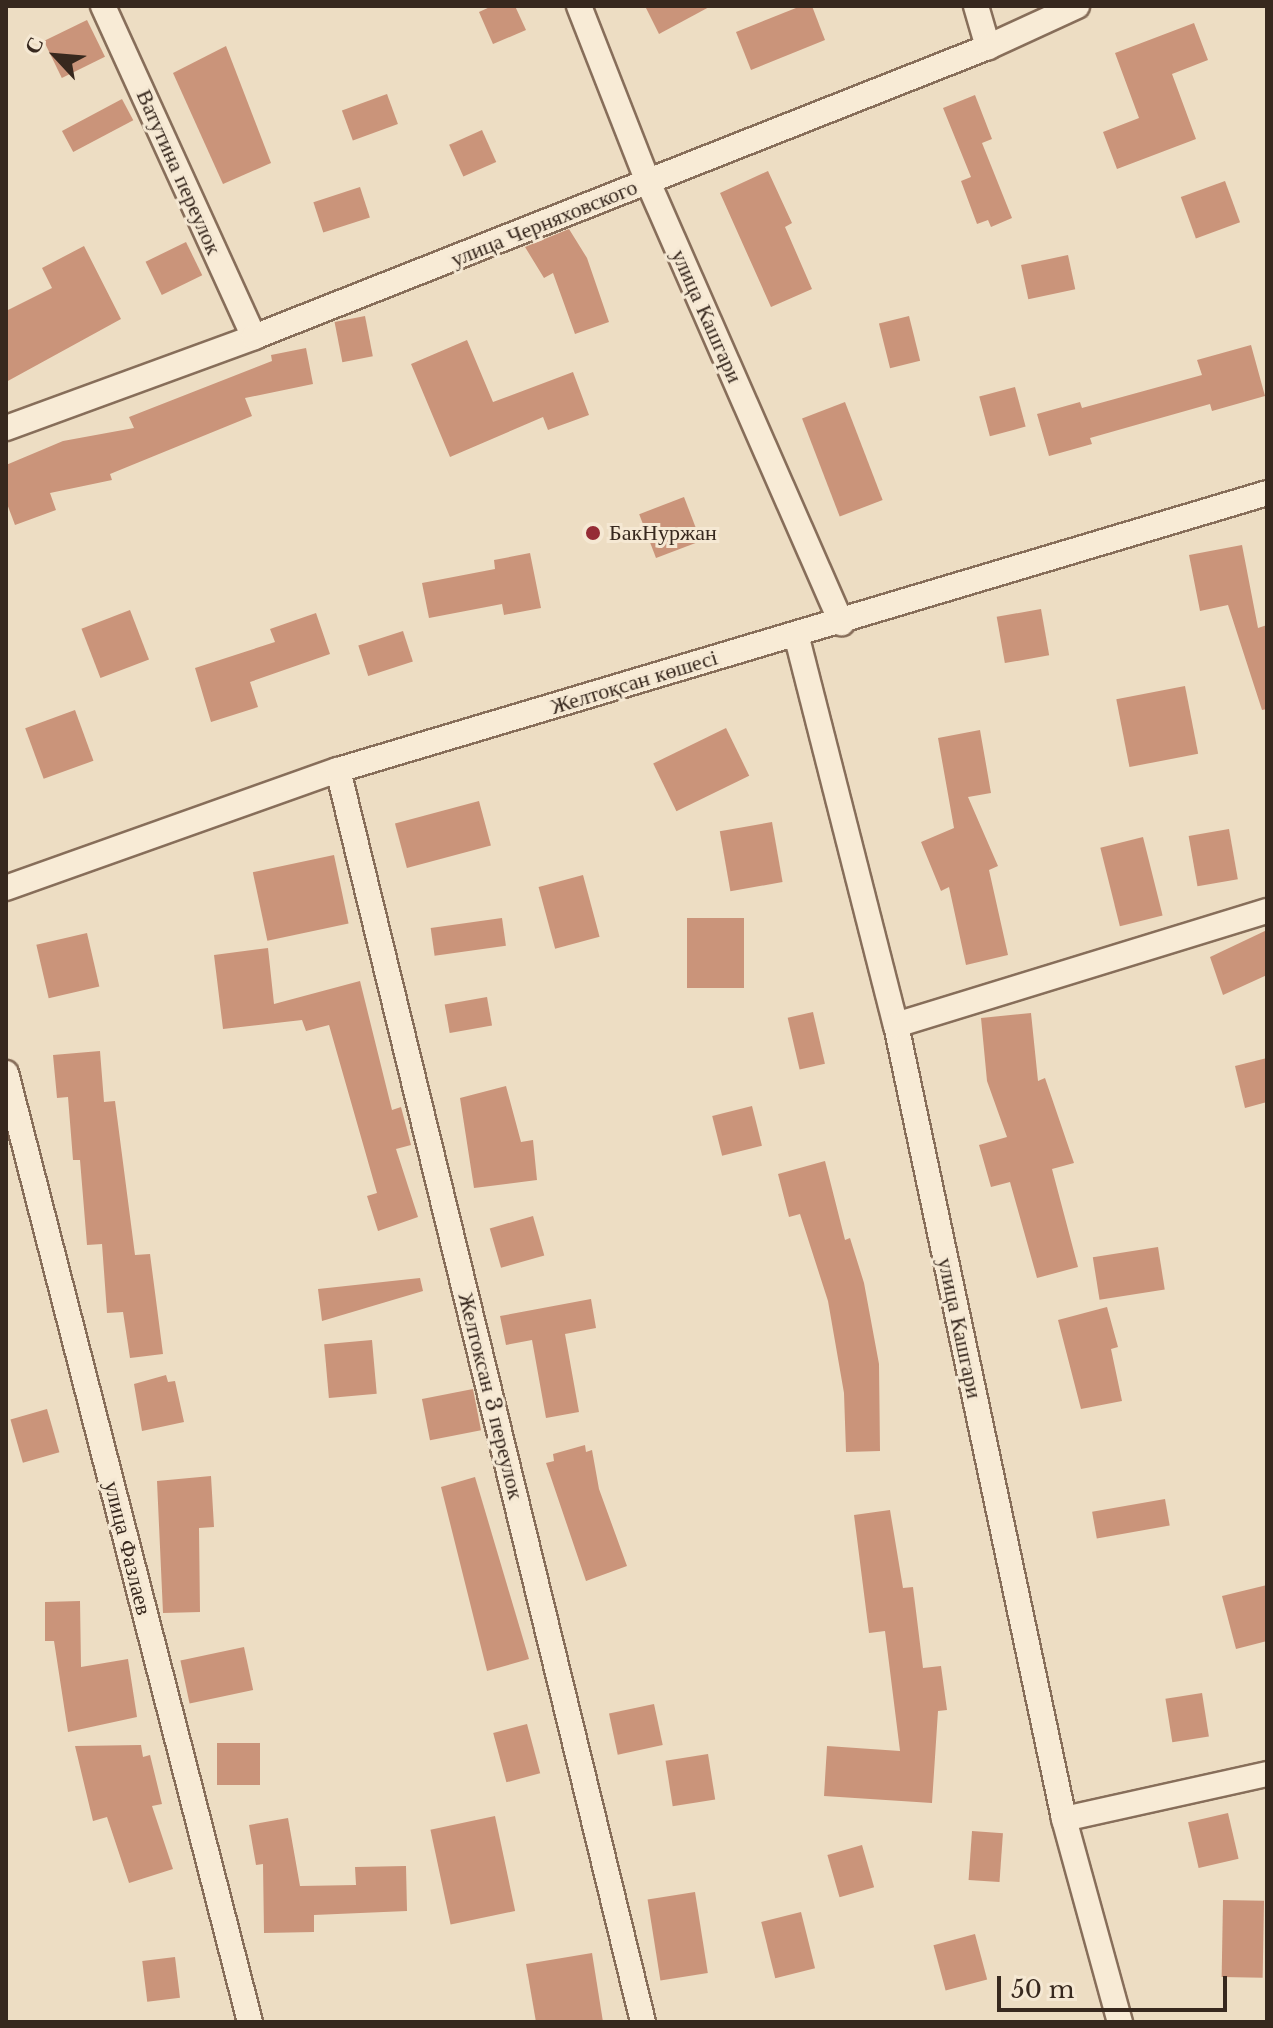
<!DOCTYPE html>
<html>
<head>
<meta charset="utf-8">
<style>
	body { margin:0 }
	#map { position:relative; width:1273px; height:2028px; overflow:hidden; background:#edddc3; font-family:"Libre Baskerville",serif }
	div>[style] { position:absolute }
	.building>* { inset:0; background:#ca947a; transform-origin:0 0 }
	.roads { filter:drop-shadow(2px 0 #876e5a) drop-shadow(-2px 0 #876e5a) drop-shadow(0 2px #876e5a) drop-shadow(0 -2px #876e5a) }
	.minor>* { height:24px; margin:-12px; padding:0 12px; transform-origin:12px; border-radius:12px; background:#f8ebd6 }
	.dots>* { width:22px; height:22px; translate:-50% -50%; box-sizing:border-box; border:4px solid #f5e8d3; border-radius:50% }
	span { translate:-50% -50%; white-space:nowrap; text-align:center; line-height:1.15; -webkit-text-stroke:6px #f5e8d3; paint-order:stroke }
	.street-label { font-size:22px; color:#37281e }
	.poi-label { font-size:22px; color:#37281e }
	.left { translate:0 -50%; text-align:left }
	.frame { position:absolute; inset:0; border:8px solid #37281e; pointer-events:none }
	.north { position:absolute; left:16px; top:16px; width:80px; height:80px; -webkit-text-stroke:6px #f5e8d3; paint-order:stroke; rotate:296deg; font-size:22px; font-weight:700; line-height:32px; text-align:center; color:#37281e }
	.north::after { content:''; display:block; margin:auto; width:28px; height:36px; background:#37281e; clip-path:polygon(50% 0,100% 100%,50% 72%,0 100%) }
	.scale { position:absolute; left:997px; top:1976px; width:230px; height:36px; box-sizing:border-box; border:4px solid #37281e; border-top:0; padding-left:10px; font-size:24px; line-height:28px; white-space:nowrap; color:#37281e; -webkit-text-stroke:6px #f5e8d3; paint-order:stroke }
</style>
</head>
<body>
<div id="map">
	<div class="building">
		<i style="clip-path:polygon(492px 6px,515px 6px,526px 30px,493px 44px,479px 12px)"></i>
		<i style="clip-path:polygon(645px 6px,711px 6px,659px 34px)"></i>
		<i style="clip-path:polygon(801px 6px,812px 6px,825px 40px,751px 70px,736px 32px)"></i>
		<i style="left:87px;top:20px;width:41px;height:48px;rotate:64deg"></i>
		<i style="clip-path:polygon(1194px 23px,1208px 60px,1172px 74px,1196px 139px,1117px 169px,1103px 132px,1139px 118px,1115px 53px)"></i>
		<i style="clip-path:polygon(226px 46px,271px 163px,223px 184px,173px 73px)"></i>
		<i style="left:387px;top:94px;width:32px;height:48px;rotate:70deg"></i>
		<i style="clip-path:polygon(975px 95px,992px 139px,982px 143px,1012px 218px,991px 227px,988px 220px,977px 224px,961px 181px,971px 177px,943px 108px)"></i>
		<i style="left:122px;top:99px;width:24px;height:68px;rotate:62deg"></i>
		<i style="left:482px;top:130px;width:35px;height:36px;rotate:66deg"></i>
		<i style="clip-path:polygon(768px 171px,792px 223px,785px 227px,812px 289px,771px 307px,720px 193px)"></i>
		<i style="left:1225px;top:181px;width:44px;height:47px;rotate:70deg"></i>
		<i style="left:360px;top:187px;width:32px;height:49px;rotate:72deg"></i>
		<i style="clip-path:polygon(569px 229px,587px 258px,609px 322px,575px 334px,553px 273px,544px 278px,525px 247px)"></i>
		<i style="left:186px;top:242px;width:37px;height:45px;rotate:64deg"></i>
		<i style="clip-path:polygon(84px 246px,121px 319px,6px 382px,6px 311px,52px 288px,42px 268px)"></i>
		<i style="left:1068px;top:255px;width:35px;height:48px;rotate:78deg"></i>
		<i style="left:365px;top:316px;width:41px;height:31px;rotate:79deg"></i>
		<i style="left:909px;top:316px;width:46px;height:31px;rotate:76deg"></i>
		<i style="clip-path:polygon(467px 340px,493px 402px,573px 372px,589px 415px,548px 430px,543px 417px,450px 457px,411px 364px)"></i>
		<i style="clip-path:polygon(1251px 345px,1265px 396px,1212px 411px,1210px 404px,1090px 438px,1092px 444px,1049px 456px,1037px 414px,1080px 402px,1082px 408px,1202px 375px,1197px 360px)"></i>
		<i style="clip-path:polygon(306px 348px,313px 384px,245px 398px,252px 416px,110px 474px,112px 480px,50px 493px,56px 510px,15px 525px,6px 501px,6px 465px,63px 441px,134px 428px,129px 417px,272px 361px,271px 355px)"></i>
		<i style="left:1015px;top:387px;width:41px;height:37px;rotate:75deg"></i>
		<i style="left:845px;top:402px;width:105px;height:46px;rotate:69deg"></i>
		<i style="left:684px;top:497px;width:47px;height:48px;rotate:69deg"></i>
		<i style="clip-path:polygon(1242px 545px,1258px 628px,1267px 625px,1267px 709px,1262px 710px,1228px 605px,1200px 611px,1189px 555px)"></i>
		<i style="clip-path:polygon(530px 553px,541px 608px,504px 615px,502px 604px,429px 618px,422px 583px,495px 569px,494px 560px)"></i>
		<i style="left:1041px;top:609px;width:47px;height:45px;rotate:80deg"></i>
		<i style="left:130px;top:610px;width:53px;height:52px;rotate:69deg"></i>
		<i style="clip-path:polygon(316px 613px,330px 654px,250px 682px,258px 707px,211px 722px,195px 668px,275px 642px,270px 629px)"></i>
		<i style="left:403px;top:631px;width:32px;height:47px;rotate:72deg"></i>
		<i style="left:1185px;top:686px;width:69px;height:70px;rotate:79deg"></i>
		<i style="left:75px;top:710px;width:54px;height:53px;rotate:70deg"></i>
		<i style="left:726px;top:728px;width:53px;height:81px;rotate:64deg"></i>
		<i style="clip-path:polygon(980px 730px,991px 793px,968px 797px,998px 866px,989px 870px,1008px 955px,966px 965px,949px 887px,941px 891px,921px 842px,954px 828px,938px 738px)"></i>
		<i style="left:479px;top:801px;width:46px;height:87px;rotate:75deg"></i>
		<i style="left:772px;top:822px;width:61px;height:53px;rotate:80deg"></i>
		<i style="left:1229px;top:829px;width:51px;height:41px;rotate:80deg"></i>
		<i style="left:1143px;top:837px;width:81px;height:44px;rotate:76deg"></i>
		<i style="left:334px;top:855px;width:70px;height:83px;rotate:78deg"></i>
		<i style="left:583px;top:875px;width:64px;height:46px;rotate:75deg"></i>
		<i style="left:502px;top:918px;width:28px;height:72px;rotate:82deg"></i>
		<i style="left:687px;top:918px;width:57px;height:70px"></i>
		<i style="clip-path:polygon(1267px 930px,1267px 975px,1223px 995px,1210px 957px)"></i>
		<i style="left:87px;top:933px;width:55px;height:52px;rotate:77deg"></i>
		<i style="clip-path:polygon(268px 948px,274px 1004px,360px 981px,392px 1110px,401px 1107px,411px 1145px,396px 1149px,418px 1217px,378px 1231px,367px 1196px,377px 1193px,329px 1025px,306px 1031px,302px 1020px,223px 1029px,214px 955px)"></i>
		<i style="left:487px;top:997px;width:29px;height:43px;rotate:80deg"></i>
		<i style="left:813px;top:1012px;width:53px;height:26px;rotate:77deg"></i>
		<i style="clip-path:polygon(1031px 1013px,1038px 1081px,1045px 1078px,1074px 1163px,1052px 1169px,1078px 1267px,1037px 1278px,1010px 1182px,991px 1187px,979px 1145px,1007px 1137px,987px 1081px,981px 1018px)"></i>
		<i style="clip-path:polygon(100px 1051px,104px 1102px,115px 1101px,135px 1255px,150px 1254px,163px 1354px,130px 1358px,123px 1312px,107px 1313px,102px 1244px,87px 1245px,80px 1160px,73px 1160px,68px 1097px,57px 1098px,53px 1055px)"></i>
		<i style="clip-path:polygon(1267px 1058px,1267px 1102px,1245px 1108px,1235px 1066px)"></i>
		<i style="clip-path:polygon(506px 1086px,521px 1142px,533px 1140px,537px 1180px,474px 1188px,460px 1098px)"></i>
		<i style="left:752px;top:1106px;width:41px;height:41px;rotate:76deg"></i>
		<i style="clip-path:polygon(825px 1161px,845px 1240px,850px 1238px,864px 1283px,879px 1364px,880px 1451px,846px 1452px,844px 1393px,828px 1301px,800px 1214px,789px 1217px,778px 1174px)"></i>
		<i style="left:533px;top:1216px;width:41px;height:45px;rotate:74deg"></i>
		<i style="left:1158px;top:1247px;width:43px;height:66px;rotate:81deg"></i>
		<i style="clip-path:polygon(420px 1278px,423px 1291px,322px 1321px,318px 1289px)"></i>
		<i style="clip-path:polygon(591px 1299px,596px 1328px,565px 1334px,579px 1412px,546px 1418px,532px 1340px,506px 1345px,500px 1316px)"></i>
		<i style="clip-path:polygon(1107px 1307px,1118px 1347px,1111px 1349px,1122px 1401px,1081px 1409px,1058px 1320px)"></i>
		<i style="left:372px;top:1340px;width:54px;height:48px;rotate:85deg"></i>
		<i style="clip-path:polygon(166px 1375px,168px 1382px,175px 1381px,184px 1422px,142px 1431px,134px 1384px)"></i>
		<i style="left:473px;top:1389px;width:42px;height:52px;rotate:79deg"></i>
		<i style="left:47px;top:1409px;width:45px;height:38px;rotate:74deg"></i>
		<i style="clip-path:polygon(585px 1445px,586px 1452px,592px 1450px,599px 1489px,627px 1566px,586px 1581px,546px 1463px,554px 1461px,553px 1454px)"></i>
		<i style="clip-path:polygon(211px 1476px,214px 1527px,199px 1528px,200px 1612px,163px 1613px,157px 1481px)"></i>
		<i style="clip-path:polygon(475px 1477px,529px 1659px,487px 1671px,441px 1487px)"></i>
		<i style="left:1165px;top:1499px;width:27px;height:74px;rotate:80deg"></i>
		<i style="clip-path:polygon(890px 1510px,903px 1588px,913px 1587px,923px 1668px,941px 1666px,947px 1710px,938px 1711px,932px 1803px,824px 1796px,827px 1746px,900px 1751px,885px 1631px,869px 1633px,854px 1515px)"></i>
		<i style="clip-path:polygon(1267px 1585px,1267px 1641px,1236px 1649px,1222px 1596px)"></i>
		<i style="clip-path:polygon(80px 1601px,81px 1667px,128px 1659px,137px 1717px,68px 1732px,54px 1641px,45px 1641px,45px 1602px)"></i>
		<i style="left:244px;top:1647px;width:44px;height:65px;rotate:78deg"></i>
		<i style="left:1202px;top:1693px;width:44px;height:37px;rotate:81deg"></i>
		<i style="left:654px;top:1704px;width:42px;height:46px;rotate:78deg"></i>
		<i style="left:527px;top:1724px;width:51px;height:35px;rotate:75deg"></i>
		<i style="left:217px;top:1743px;width:43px;height:42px"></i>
		<i style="clip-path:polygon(141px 1745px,143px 1757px,150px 1755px,162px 1804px,152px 1806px,173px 1869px,129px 1883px,107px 1817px,93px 1821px,75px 1746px)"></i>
		<i style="left:708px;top:1754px;width:46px;height:43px;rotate:81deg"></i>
		<i style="left:1228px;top:1813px;width:47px;height:41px;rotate:77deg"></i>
		<i style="left:495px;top:1816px;width:97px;height:66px;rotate:78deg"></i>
		<i style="clip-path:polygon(288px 1818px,300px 1886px,356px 1885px,355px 1867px,406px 1866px,407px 1911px,314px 1915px,314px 1932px,264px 1933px,263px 1864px,256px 1865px,249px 1825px)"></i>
		<i style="left:972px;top:1831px;width:31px;height:49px;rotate:4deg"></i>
		<i style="left:862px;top:1845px;width:44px;height:36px;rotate:74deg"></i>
		<i style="left:695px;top:1892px;width:82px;height:48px;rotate:81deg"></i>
		<i style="left:1223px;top:1900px;width:41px;height:77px;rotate:1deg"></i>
		<i style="left:801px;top:1912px;width:58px;height:41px;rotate:76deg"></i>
		<i style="left:975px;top:1934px;width:47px;height:43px;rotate:75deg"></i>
		<i style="clip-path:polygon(592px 1953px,603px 2022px,536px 2022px,526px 1964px)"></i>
		<i style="left:175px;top:1957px;width:41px;height:33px;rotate:83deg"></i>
	</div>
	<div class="roads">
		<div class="minor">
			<i style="left:103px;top:6px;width:364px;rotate:65.5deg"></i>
			<i style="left:579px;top:6px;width:189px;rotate:68.6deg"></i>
			<i style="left:648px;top:182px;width:482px;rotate:66.3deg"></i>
			<i style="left:976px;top:6px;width:43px;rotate:73.7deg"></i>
			<i style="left:6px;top:428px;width:264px;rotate:-20.1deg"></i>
			<i style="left:254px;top:337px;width:789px;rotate:-21.56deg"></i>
			<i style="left:988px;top:47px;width:98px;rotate:-24.7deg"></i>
			<i style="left:796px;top:634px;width:404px;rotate:75.7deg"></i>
			<i style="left:896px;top:1025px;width:812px;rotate:78.05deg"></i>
			<i style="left:1064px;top:1819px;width:211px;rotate:74.6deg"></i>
			<i style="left:338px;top:770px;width:1289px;rotate:76.31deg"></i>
			<i style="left:6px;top:888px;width:352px;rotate:-19.6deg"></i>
			<i style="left:338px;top:770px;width:969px;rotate:-16.6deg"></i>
			<i style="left:896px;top:1025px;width:388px;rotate:-17.1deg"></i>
			<i style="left:6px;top:1073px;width:980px;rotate:75.58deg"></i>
			<i style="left:1064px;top:1819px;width:208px;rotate:-12.5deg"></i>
		</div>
	</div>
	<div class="dots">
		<i style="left:593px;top:533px;background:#952c36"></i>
	</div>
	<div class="street-label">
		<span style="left:179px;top:172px;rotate:66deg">Ватутина переулок</span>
		<span style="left:544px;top:223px;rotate:-22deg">улица Черняховского</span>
		<span style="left:707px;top:316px;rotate:66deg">улица Кашгари</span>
		<span style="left:634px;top:682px;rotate:-17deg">Желтоқсан көшесі</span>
		<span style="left:960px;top:1328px;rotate:78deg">улица Кашгари</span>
		<span style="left:491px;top:1396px;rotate:76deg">Желтоксан 3 переулок</span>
		<span style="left:128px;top:1548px;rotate:76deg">улица Фазлаев</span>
	</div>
	<div class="poi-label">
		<span class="left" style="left:609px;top:533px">БакНуржан</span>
	</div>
	<div class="frame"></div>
	<div class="north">С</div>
	<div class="scale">50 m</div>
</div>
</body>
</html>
